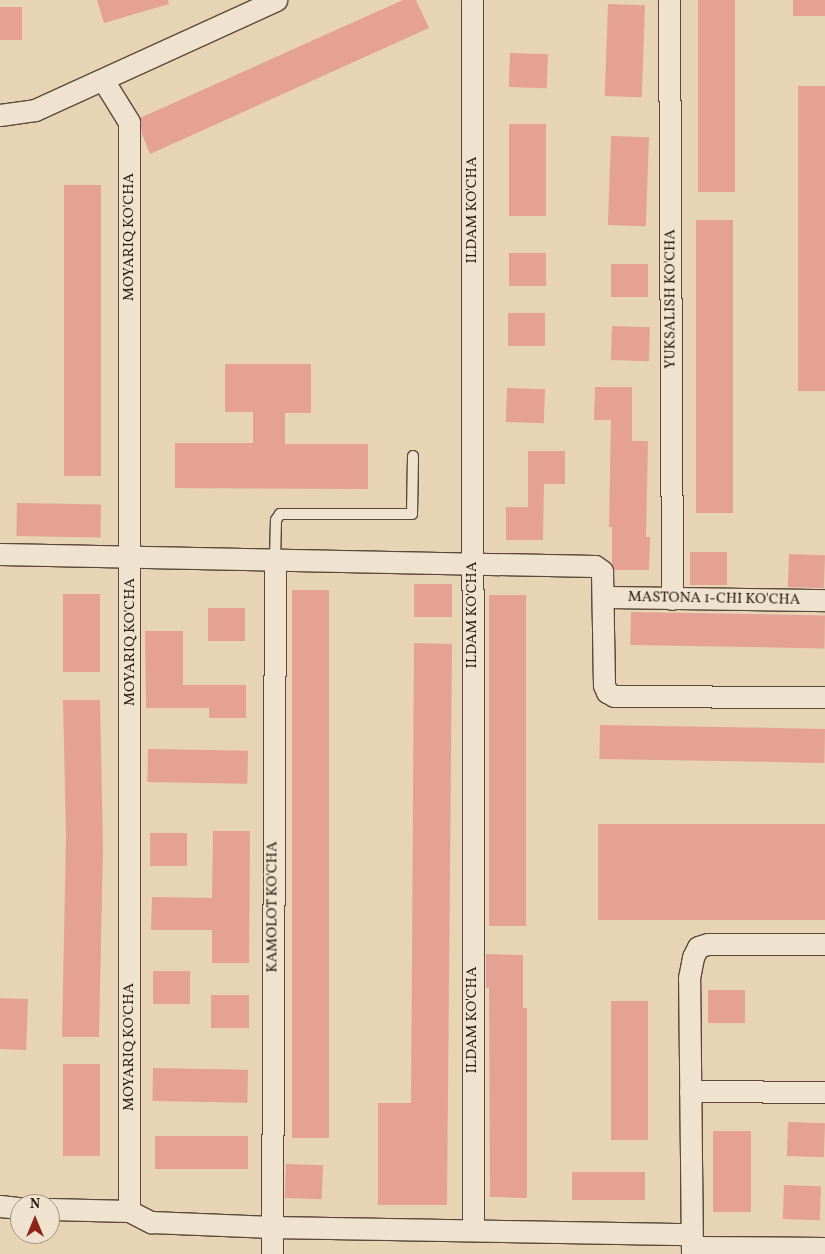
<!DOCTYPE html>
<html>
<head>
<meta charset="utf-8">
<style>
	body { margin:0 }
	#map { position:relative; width:825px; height:1254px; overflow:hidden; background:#e6d4b5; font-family:Vollkorn,serif }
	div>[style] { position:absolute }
	.building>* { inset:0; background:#e5a194; transform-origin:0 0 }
	.roads { filter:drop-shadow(1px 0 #5a4938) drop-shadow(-1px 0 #5a4938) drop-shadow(0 1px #5a4938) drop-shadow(0 -1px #5a4938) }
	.lane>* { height:10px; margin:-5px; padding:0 5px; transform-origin:5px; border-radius:5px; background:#efe3cf }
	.street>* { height:21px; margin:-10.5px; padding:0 10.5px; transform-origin:10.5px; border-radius:10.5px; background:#efe3cf }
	span { translate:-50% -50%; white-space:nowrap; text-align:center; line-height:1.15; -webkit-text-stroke:4px #efe3cf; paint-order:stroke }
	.street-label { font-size:15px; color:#2b1b0e }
	.north { position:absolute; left:10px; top:1194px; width:50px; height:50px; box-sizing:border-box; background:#efe3cf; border:1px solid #a19382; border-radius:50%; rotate:0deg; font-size:14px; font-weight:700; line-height:20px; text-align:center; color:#2b1b0e }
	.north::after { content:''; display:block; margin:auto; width:18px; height:22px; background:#8f2418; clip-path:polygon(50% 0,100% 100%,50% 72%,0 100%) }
</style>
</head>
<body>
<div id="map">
	<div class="building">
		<i style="clip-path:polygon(97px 0,168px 0,169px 4px,104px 23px)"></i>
		<i style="clip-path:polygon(403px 0,416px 0,429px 28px,150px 154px,142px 134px,140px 118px)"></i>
		<i style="left:698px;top:0;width:37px;height:192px"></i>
		<i style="left:793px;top:0;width:32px;height:16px"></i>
		<i style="left:608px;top:4px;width:37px;height:92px;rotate:2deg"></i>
		<i style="left:0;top:7px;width:22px;height:33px"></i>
		<i style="left:510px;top:53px;width:38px;height:34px;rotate:2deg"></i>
		<i style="left:798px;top:86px;width:27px;height:305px"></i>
		<i style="left:509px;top:124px;width:37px;height:92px"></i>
		<i style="left:611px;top:136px;width:38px;height:89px;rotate:2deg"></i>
		<i style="left:64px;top:185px;width:37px;height:291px"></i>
		<i style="left:696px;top:220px;width:37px;height:293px"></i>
		<i style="left:509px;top:253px;width:37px;height:33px"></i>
		<i style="left:611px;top:264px;width:37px;height:33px"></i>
		<i style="left:508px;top:313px;width:37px;height:33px"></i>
		<i style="left:612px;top:326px;width:38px;height:34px;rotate:2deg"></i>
		<i style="clip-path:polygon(225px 364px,311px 364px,311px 413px,285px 413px,285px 444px,368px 444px,368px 489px,175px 488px,175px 443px,253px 443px,253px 412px,225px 412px)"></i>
		<i style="clip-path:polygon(595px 387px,632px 387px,632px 441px,648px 441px,646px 537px,650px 537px,649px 570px,614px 570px,612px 564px,612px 527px,609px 527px,611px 420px,594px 420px)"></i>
		<i style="left:507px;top:388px;width:38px;height:34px;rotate:2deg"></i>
		<i style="clip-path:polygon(528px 451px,565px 451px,565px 484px,544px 484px,543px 540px,506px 540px,506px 507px,528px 507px)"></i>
		<i style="left:17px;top:503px;width:84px;height:33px;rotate:1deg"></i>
		<i style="left:690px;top:552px;width:37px;height:33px"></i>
		<i style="left:789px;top:554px;width:36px;height:33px;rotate:2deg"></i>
		<i style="left:414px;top:584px;width:38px;height:33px"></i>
		<i style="left:292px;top:590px;width:37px;height:548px"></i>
		<i style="left:63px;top:594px;width:37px;height:78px"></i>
		<i style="left:489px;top:595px;width:37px;height:331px"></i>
		<i style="left:208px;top:608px;width:37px;height:33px"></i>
		<i style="left:631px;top:612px;width:194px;height:33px;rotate:1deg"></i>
		<i style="clip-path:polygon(145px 631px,183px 631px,183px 685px,246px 685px,246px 718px,209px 718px,209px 708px,146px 708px)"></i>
		<i style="clip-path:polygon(414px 643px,452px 644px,447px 1205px,378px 1205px,378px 1103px,411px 1103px)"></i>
		<i style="clip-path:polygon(63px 700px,100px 700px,103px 847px,99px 1037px,62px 1037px,66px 835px)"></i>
		<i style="left:600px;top:725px;width:225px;height:34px;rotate:1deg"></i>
		<i style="left:148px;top:749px;width:100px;height:33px;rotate:1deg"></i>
		<i style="left:825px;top:824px;width:96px;height:227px;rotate:90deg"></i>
		<i style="clip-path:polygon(213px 831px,250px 831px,249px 963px,212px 963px,212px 930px,151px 930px,152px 897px,212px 898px)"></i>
		<i style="left:150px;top:833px;width:37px;height:33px"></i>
		<i style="clip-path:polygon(486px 954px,523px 955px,523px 1008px,527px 1008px,527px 1198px,490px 1197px,489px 988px,486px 988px)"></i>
		<i style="left:153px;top:971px;width:37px;height:33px"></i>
		<i style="left:708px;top:990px;width:37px;height:33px"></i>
		<i style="left:211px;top:995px;width:38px;height:33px"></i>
		<i style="left:0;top:998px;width:28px;height:51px;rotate:2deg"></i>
		<i style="left:611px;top:1001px;width:37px;height:139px"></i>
		<i style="left:63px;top:1064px;width:37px;height:92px"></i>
		<i style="left:153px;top:1068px;width:95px;height:33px;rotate:1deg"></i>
		<i style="left:788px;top:1122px;width:37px;height:34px;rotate:2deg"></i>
		<i style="left:713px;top:1131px;width:38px;height:81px"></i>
		<i style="left:155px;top:1136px;width:93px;height:33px"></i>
		<i style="left:286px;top:1164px;width:37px;height:34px;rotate:2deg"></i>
		<i style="left:572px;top:1172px;width:73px;height:28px"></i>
		<i style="left:784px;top:1185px;width:37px;height:34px;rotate:2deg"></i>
	</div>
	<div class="roads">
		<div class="lane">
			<i style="left:275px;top:560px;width:40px;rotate:-88.6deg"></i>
			<i style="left:276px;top:520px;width:7px;rotate:-56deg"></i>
			<i style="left:280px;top:514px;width:132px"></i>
			<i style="left:412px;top:514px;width:58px;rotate:-89deg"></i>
		</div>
		<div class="street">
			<i style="left:472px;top:0;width:1230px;rotate:89.95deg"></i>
			<i style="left:669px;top:0;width:599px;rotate:89.71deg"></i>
			<i style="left:103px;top:80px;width:49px;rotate:58.2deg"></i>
			<i style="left:129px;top:122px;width:1089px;rotate:90deg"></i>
			<i style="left:0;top:115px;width:35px;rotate:-8deg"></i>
			<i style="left:35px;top:110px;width:265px;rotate:-24.5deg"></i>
			<i style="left:0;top:554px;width:595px;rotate:1.16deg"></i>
			<i style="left:595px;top:566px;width:9px;rotate:36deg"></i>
			<i style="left:602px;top:571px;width:114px;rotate:89deg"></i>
			<i style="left:604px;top:685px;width:8px;rotate:67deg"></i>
			<i style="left:607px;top:692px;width:8px;rotate:30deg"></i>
			<i style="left:614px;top:696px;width:211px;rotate:0.3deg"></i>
			<i style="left:603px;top:597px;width:222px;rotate:0.8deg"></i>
			<i style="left:690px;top:1091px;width:135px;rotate:0.4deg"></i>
			<i style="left:0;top:1206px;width:20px;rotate:6deg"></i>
			<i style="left:50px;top:1209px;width:79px;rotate:1.5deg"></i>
			<i style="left:129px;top:1211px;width:25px;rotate:27deg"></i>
			<i style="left:151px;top:1222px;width:121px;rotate:2.4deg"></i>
			<i style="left:272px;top:1227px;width:419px;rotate:1deg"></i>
			<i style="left:692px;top:1247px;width:133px;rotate:0.4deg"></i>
			<i style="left:272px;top:1254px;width:694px;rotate:-89.75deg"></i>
			<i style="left:692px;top:1254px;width:276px;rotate:-90.6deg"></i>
			<i style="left:689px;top:978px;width:21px;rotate:-79deg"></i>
			<i style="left:693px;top:957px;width:11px;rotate:-63deg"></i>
			<i style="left:698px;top:947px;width:10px;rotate:-17deg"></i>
			<i style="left:708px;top:944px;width:117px"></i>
		</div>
	</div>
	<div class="street-label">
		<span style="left:473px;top:210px;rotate:-90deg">ILDAM KO'CHA</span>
		<span style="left:130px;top:237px;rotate:-90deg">MOYARIQ KO'CHA</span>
		<span style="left:671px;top:299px;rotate:-90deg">YUKSALISH KO'CHA</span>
		<span style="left:714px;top:599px;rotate:1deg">MASTONA 1-CHI KO'CHA</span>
		<span style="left:473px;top:615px;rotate:-90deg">ILDAM KO'CHA</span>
		<span style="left:131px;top:642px;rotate:-90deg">MOYARIQ KO'CHA</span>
		<span style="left:273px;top:907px;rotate:-90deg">KAMOLOT KO'CHA</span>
		<span style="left:473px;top:1020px;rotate:-90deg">ILDAM KO'CHA</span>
		<span style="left:130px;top:1047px;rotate:-90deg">MOYARIQ KO'CHA</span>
	</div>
	<div class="north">N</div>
</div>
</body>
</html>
